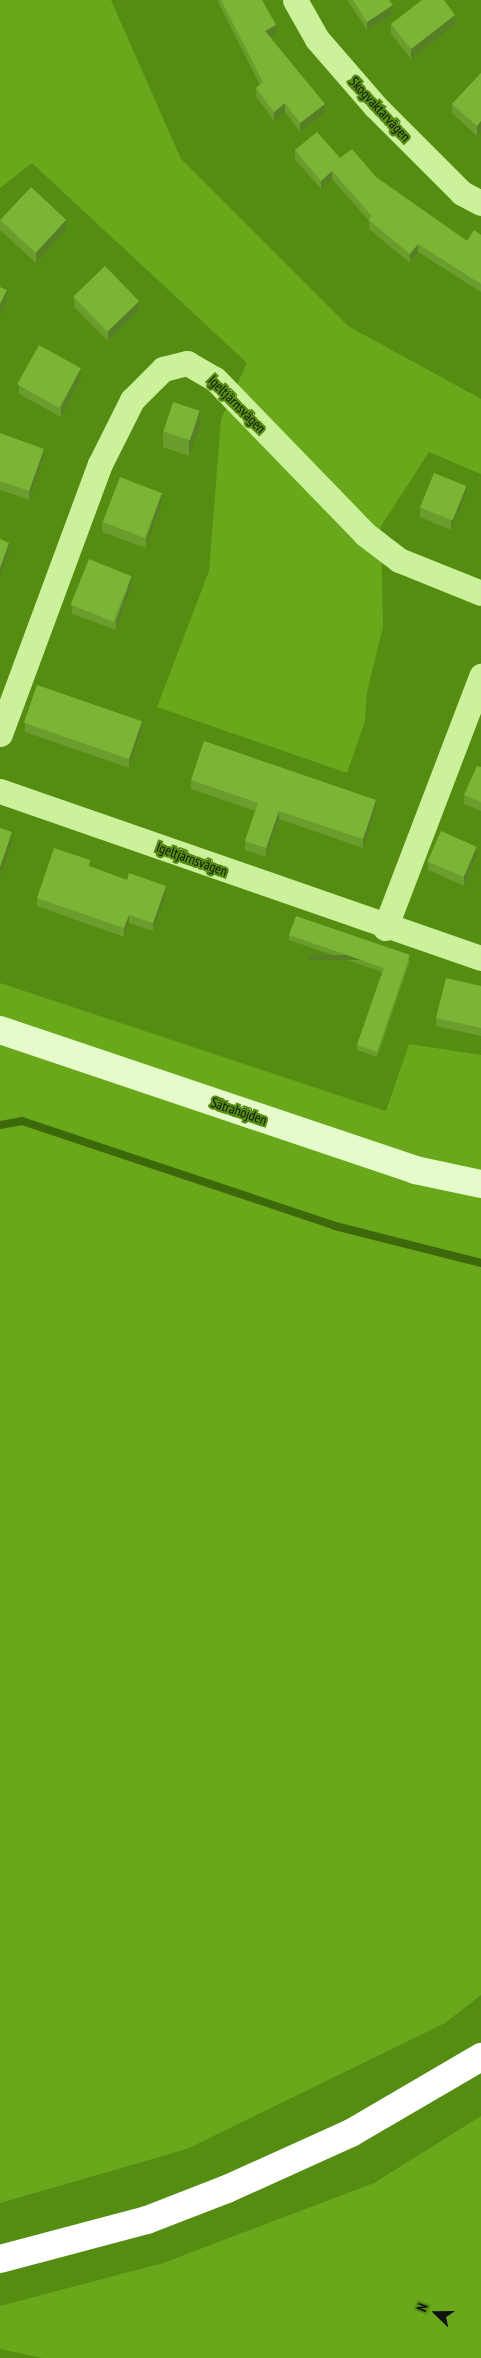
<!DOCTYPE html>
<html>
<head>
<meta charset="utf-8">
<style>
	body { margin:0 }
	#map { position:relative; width:481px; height:2358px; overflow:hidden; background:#558d12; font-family:"PT Sans Narrow",sans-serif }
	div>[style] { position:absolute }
	.green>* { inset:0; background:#68a81a }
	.stream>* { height:8px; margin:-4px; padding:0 4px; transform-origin:4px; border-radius:4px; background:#3d690b }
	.street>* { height:25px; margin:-12.5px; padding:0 12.5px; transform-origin:12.5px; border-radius:12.5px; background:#cbf19b }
	.secondary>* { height:28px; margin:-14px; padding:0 14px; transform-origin:14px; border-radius:14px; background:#e5fcca }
	.highway>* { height:28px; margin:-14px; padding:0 14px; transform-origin:14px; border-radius:14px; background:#fff }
	.wall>* { inset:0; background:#6b9c2e }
	.shaded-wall>* { inset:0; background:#577f26; transform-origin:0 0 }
	.building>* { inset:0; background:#7cb536; transform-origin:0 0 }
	span { translate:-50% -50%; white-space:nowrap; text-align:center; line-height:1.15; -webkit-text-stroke:4.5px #558d12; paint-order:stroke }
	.street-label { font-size:14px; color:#111 }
	.north { position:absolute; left:411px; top:2288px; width:50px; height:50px; -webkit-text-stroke:4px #558d12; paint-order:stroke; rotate:292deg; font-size:14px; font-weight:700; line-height:20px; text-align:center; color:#111 }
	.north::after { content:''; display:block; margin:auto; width:18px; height:22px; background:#111; clip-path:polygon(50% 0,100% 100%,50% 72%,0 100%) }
</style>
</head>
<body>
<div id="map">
	<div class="green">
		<i style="clip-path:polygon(0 0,111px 0,181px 159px,348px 326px,481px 399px,481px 474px,429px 452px,381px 526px,383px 627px,367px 692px,365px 721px,347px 773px,157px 707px,209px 571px,221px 419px,247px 363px,32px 163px,0 188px)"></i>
		<i style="clip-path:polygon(0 983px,386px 1111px,409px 1044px,481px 1055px,481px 1995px,445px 2023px,187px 2149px,0 2203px)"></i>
		<i style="clip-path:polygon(481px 2116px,481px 2358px,42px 2358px,0 2349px,0 2306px,163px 2263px,374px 2183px)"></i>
	</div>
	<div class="stream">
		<i style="left:0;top:1125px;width:22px;rotate:-10deg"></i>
		<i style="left:22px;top:1121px;width:330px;rotate:18.5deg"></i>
		<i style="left:335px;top:1226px;width:151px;rotate:14.2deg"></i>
	</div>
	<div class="street">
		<i style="left:295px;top:0;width:45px;rotate:60.6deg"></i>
		<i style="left:317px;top:39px;width:89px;rotate:49.1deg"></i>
		<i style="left:375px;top:106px;width:123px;rotate:45deg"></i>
		<i style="left:462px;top:193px;width:21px;rotate:28deg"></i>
		<i style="left:0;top:734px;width:288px;rotate:-69.7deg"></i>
		<i style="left:100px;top:464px;width:72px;rotate:-63.4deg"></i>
		<i style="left:132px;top:400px;width:44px;rotate:-45deg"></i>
		<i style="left:163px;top:369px;width:25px;rotate:-14deg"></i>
		<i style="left:187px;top:363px;width:32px;rotate:30deg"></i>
		<i style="left:215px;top:379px;width:216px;rotate:45.9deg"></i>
		<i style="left:365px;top:534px;width:43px;rotate:37.4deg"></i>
		<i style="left:399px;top:560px;width:88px;rotate:21.9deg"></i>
		<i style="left:0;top:791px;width:509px;rotate:19.15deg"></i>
		<i style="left:385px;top:928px;width:270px;rotate:-69.1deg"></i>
	</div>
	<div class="secondary">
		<i style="left:0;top:1030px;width:438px;rotate:18.6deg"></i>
		<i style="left:415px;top:1170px;width:67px;rotate:12deg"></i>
	</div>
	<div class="highway">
		<i style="left:0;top:2259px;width:152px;rotate:-14.9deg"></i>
		<i style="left:147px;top:2220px;width:86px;rotate:-21.2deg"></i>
		<i style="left:227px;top:2189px;width:136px;rotate:-24.3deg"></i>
		<i style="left:351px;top:2133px;width:151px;rotate:-30.3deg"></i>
	</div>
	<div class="wall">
		<i style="clip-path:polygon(217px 0,262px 0,276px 34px,270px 37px,325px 113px,300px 132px,285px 112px,274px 121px,256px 97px,256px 88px,260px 85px)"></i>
		<i style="clip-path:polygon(347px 0,389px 0,393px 14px,367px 30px)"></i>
		<i style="clip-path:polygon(391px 24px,455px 25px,411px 59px,391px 34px)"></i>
		<i style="clip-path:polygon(481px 73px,477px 136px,452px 113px,452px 104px)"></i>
		<i style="clip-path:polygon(295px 150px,340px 158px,376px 177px,467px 241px,481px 235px,481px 292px,418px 252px,410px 263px,369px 229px,369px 221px,332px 179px,321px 189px,295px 159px)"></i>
		<i style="clip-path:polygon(0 220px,66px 230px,36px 263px,0 230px)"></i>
		<i style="clip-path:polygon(74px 297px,139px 310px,108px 341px,74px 307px)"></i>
		<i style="clip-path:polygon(81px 378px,61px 417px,19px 394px,19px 385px)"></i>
		<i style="clip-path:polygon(200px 427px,189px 456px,163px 447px,163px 431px)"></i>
		<i style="clip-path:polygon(0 433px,44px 458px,29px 500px,0 490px)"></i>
		<i style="clip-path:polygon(466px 495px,451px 530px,420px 517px,420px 507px)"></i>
		<i style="clip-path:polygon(162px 503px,146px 548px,102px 532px,102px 522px)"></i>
		<i style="clip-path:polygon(132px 585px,116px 630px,72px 614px,72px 605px)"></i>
		<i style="clip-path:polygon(25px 723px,142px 730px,129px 768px,25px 732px)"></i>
		<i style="clip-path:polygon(481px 767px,481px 811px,464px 804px,464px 795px)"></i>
		<i style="clip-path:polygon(191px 780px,376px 809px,363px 848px,279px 819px,266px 857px,245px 850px,245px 841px,255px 811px,191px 789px)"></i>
		<i style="clip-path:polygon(477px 855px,464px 886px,428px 870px,428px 861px)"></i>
		<i style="clip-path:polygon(90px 867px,166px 895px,153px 931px,129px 923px,124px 937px,37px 906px,37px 898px)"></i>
		<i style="clip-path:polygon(289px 935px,410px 960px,377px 1057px,357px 1050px,357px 1045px,382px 972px,289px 940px)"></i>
		<i style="clip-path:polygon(481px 986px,481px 1036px,436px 1026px,436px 1018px)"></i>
	</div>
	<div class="shaded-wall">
		<i style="clip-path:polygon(393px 5px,393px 14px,367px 30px,367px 22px)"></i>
		<i style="clip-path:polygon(455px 15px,455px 25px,411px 59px,411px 49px)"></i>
		<i style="clip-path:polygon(276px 25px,276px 34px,265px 40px,265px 31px)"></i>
		<i style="clip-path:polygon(285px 103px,285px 112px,274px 121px,274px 112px)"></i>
		<i style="clip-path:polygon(325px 104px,325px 113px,300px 132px,300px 123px)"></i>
		<i style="clip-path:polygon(481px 121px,481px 131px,477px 136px,477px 126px)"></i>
		<i style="clip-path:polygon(332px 171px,332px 179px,321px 189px,321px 181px)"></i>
		<i style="clip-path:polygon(66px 220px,66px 230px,36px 263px,36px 253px)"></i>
		<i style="clip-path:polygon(418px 244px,418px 252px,410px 263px,410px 254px)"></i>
		<i style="clip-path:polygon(7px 290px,7px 300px,0 314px,0 304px)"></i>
		<i style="clip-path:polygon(139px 301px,139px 310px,108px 341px,108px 331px)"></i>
		<i style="clip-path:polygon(81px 368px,81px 378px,61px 417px,61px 407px)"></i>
		<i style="clip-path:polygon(200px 411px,200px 427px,189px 456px,189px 441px)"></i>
		<i style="clip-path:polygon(44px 449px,44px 458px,29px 500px,29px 491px)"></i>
		<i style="clip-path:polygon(466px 486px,466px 495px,451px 530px,451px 521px)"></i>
		<i style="clip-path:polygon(162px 493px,162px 503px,146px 548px,146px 539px)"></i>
		<i style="clip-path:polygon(9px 543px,9px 552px,0 577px,0 568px)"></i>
		<i style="clip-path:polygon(132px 576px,132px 585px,116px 630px,116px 621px)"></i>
		<i style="clip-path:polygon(142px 721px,142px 730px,129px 768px,129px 759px)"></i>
		<i style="clip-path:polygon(376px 800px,376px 809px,363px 848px,363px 839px)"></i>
		<i style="clip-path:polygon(279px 811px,279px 819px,266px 857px,266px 848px)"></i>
		<i style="clip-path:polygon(12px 832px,12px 842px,0 877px,0 867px)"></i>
		<i style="clip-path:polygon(477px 847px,477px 855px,464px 886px,464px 877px)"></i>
		<i style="clip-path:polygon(166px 886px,166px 895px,153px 931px,153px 923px)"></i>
		<i style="clip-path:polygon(129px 915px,129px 923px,124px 937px,124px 928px)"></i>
		<i style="left:410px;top:955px;width:5px;height:102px;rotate:90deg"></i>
	</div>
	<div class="building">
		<i style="clip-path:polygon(221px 0,262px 0,276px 25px,265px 31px,325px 104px,300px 123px,285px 103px,274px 112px,256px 88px,263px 82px)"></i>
		<i style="clip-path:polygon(353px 0,389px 0,393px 5px,367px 22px)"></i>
		<i style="clip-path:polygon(422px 0,444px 0,455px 15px,411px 49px,391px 24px)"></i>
		<i style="clip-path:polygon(481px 73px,481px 121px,477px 126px,452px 104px)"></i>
		<i style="clip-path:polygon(317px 132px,340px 158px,352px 149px,376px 177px,467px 241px,474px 230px,481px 235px,481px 284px,418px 244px,410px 254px,369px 220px,372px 216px,332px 171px,321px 181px,295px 150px)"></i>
		<i style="left:31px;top:187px;width:48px;height:45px;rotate:43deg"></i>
		<i style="left:105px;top:266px;width:49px;height:44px;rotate:46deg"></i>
		<i style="clip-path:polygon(0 287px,7px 290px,0 304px)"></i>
		<i style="left:39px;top:345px;width:48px;height:45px;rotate:29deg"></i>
		<i style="left:173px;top:402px;width:28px;height:31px;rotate:18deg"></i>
		<i style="clip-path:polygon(0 433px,44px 449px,29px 491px,0 481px)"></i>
		<i style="left:434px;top:473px;width:35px;height:37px;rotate:22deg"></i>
		<i style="left:120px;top:477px;width:45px;height:48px;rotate:21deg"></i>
		<i style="clip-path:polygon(0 539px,9px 543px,0 568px)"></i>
		<i style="left:89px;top:559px;width:46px;height:49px;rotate:22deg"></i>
		<i style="left:37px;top:685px;width:111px;height:40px;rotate:19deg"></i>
		<i style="clip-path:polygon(204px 741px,376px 800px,363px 839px,279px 811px,266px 848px,245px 841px,258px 803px,191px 780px)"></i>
		<i style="clip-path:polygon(477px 766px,481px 767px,481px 802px,464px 795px)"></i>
		<i style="clip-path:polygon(0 828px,12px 832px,0 867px)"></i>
		<i style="left:441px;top:831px;width:39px;height:33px;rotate:24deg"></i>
		<i style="clip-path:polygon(54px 848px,90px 860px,89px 866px,127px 880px,129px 873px,166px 886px,153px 923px,129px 915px,124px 928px,37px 898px)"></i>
		<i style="clip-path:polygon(296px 916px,410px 955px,377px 1052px,357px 1045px,384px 968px,289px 935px)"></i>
		<i style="clip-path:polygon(446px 978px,481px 986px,481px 1028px,436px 1018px)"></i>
	</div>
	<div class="street-label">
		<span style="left:380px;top:109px;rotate:47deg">Skogvaktarvägen</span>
		<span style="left:237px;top:404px;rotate:45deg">Igeltjärnsvägen</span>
		<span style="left:192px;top:859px;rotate:20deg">Igeltjärnsvägen</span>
		<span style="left:239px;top:1111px;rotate:19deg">Sätrahöjden</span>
	</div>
	<div class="north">N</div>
</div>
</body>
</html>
